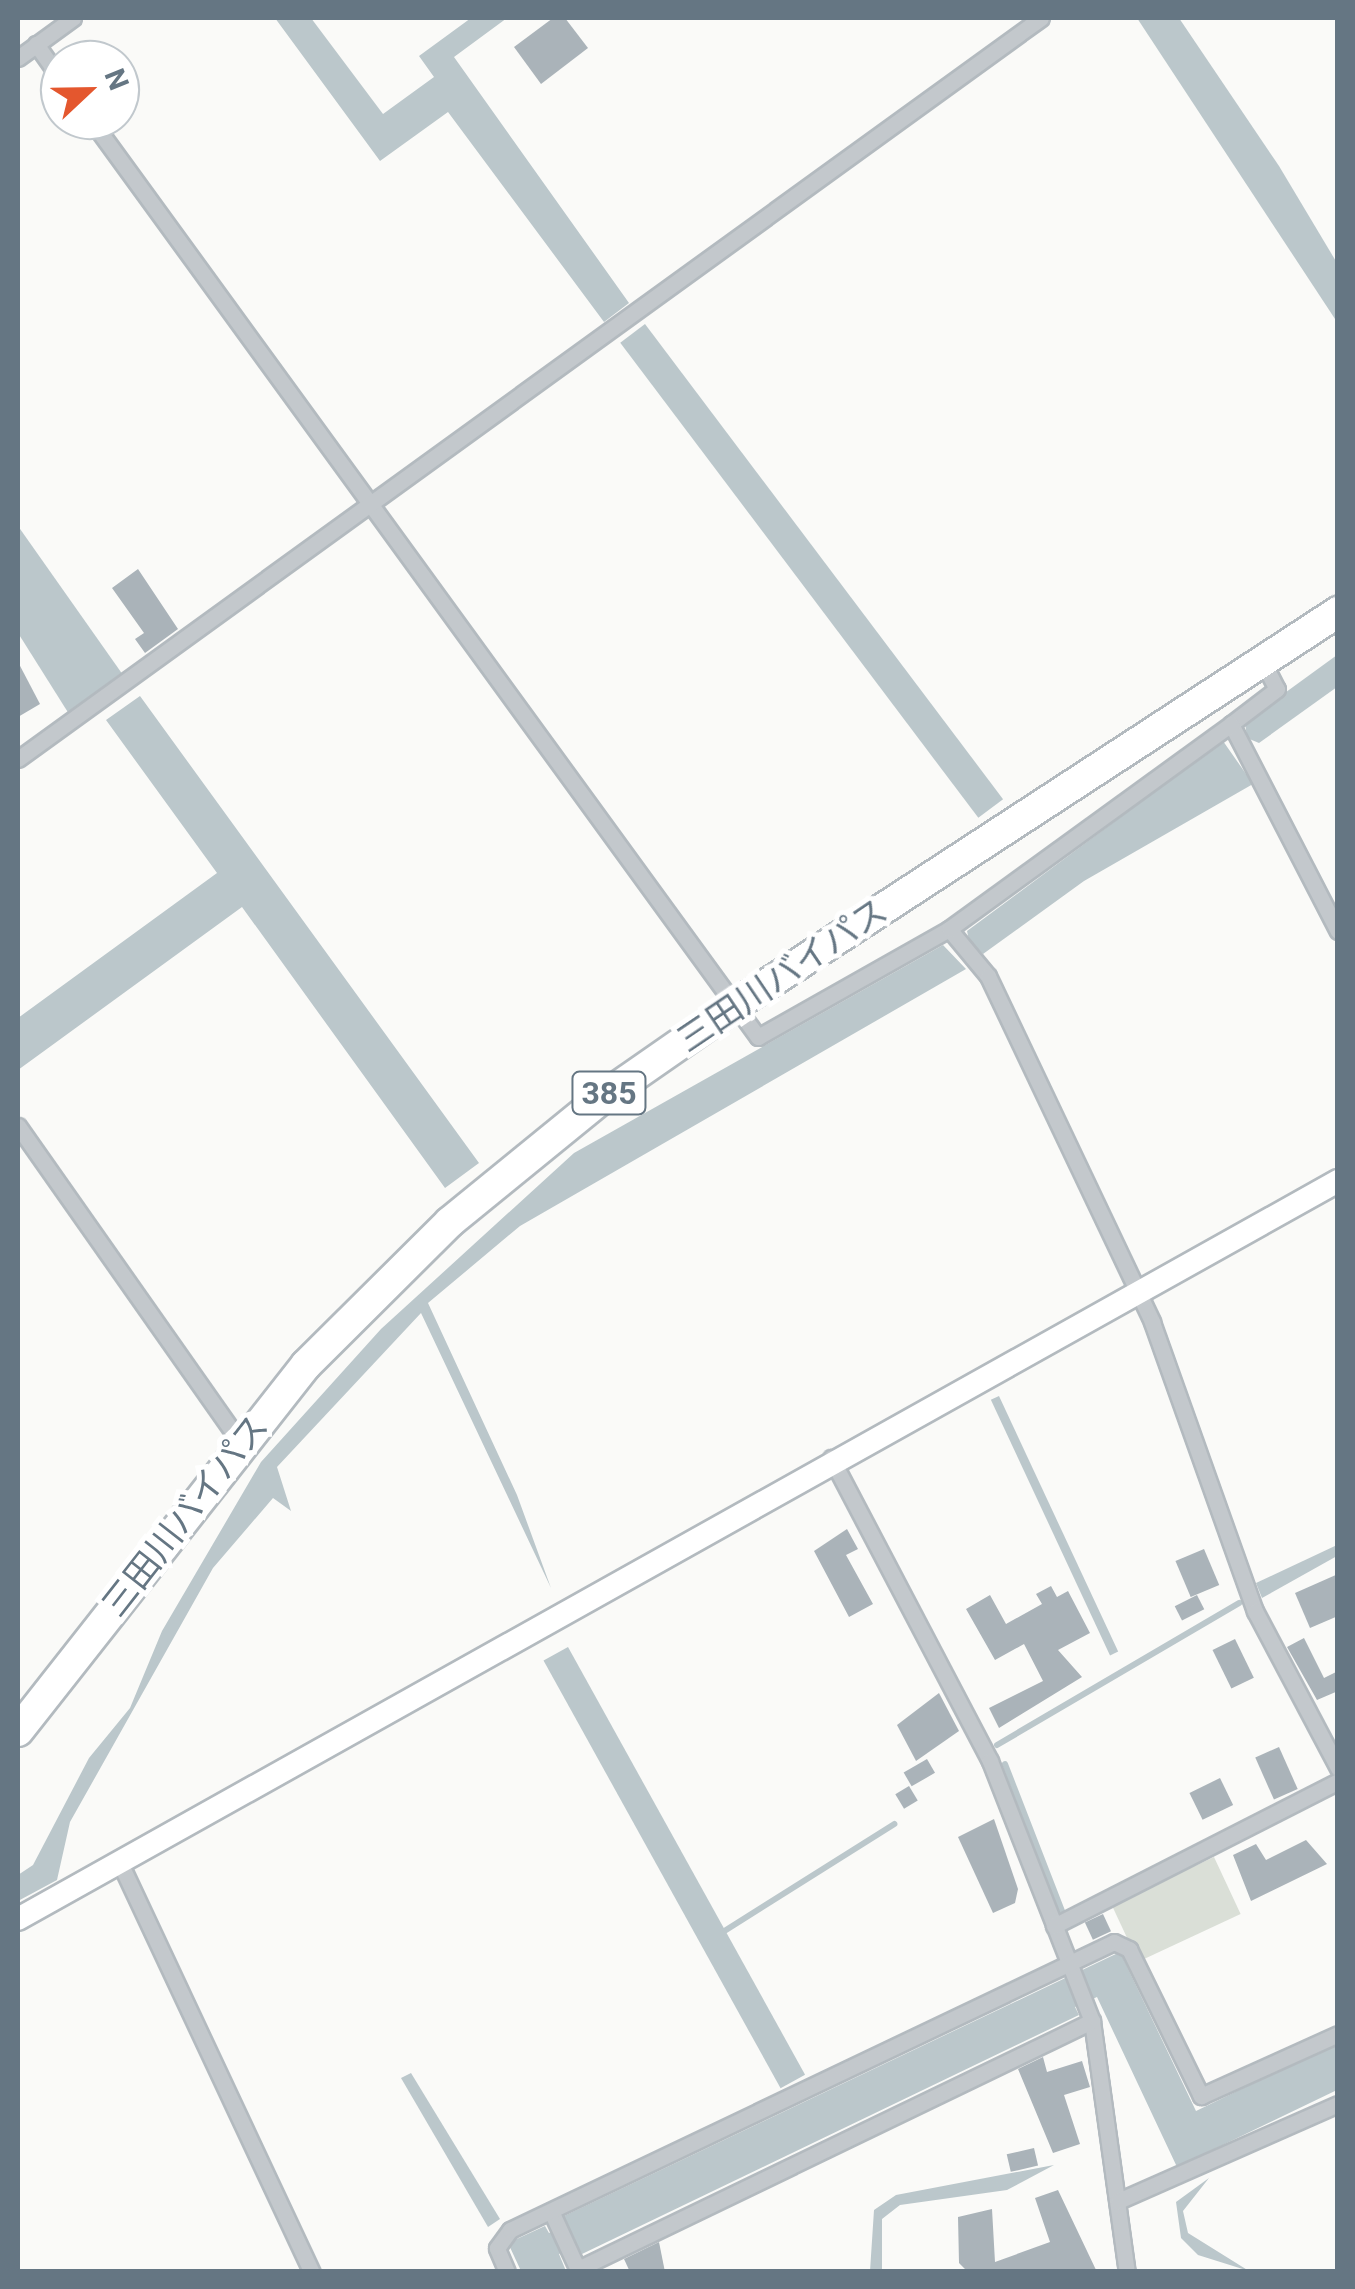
<!DOCTYPE html>
<html>
<head>
<meta charset="utf-8">
<style>
	body { margin:0 }
	#map { position:relative; width:1355px; height:2289px; overflow:hidden; background:#fafaf8; font-family:Roboto,"Noto Sans JP",sans-serif }
	div>[style] { position:absolute }
	.green>* { inset:0; background:#dadfd7; transform-origin:0 0 }
	.water>* { inset:0; background:#bbc7cb; transform-origin:0 0 }
	.stream>* { height:6px; margin:-3px; padding:0 3px; transform-origin:3px; border-radius:3px; background:#bbc7cb }
	.building>* { inset:0; background:#aab3b9; transform-origin:0 0 }
	.roads { filter:drop-shadow(2px 0 #b3babf) drop-shadow(-2px 0 #b3babf) drop-shadow(0 2px #b3babf) drop-shadow(0 -2px #b3babf) }
	.street>* { height:15px; margin:-7.5px; padding:0 7.5px; transform-origin:7.5px; border-radius:7.5px; background:#c3c8cc }
	.secondary>* { height:22px; margin:-11px; padding:0 11px; transform-origin:11px; border-radius:11px; background:#fff }
	.highway>* { height:30px; margin:-15px; padding:0 15px; transform-origin:15px; border-radius:15px; background:#fff }
	span { translate:-50% -50%; white-space:nowrap; text-align:center; line-height:1.15; -webkit-text-stroke:10px #fff; paint-order:stroke }
	.shield-label span { padding:2px 8px; background:#fff; border:2px solid; border-radius:8px; -webkit-text-stroke-width:0 }
	.shield-label { font-size:32px; color:#657683; font-weight:700 }
	.street-label { font-size:35px; color:#657683 }
	.frame { position:absolute; inset:0; border:20px solid #657683; pointer-events:none }
	.north { position:absolute; left:40px; top:40px; width:100px; height:100px; box-sizing:border-box; background:#fff; border:2px solid #c1c8cd; border-radius:50%; rotate:68deg; font-size:28px; font-weight:700; line-height:40px; text-align:center; color:#657683 }
	.north::after { content:''; display:block; margin:auto; width:35px; height:45px; background:#e4572e; clip-path:polygon(50% 0,100% 100%,50% 72%,0 100%) }
</style>
</head>
<body>
<div id="map">
	<div class="green">
		<i style="left:1214px;top:1857px;width:63px;height:113px;rotate:65deg"></i>
	</div>
	<div class="water">
		<i style="clip-path:polygon(275px 18px,311px 18px,383px 114px,434px 77px,419px 56px,471px 18px,507px 18px,454px 57px,629px 303px,604px 322px,448px 112px,380px 161px)"></i>
		<i style="clip-path:polygon(1137px 18px,1179px 18px,1279px 166px,1337px 263px,1337px 322px)"></i>
		<i style="left:645px;top:324px;width:595px;height:31px;rotate:53deg"></i>
		<i style="clip-path:polygon(18px 526px,123px 675px,69px 714px,18px 633px)"></i>
		<i style="clip-path:polygon(1337px 655px,1337px 687px,1259px 743px,1247px 738px,1245px 722px)"></i>
		<i style="clip-path:polygon(140px 696px,479px 1163px,445px 1188px,242px 907px,18px 1070px,18px 1018px,217px 873px,106px 720px)"></i>
		<i style="clip-path:polygon(1223px 741px,1253px 784px,1084px 881px,983px 954px,969px 940px,967px 931px)"></i>
		<i style="clip-path:polygon(943px 945px,966px 969px,520px 1226px,428px 1303px,517px 1495px,551px 1588px,421px 1313px,277px 1467px,291px 1511px,273px 1498px,213px 1568px,70px 1822px,57px 1880px,18px 1901px,18px 1875px,33px 1865px,89px 1758px,130px 1708px,162px 1631px,261px 1462px,381px 1329px,574px 1153px)"></i>
		<i style="left:999px;top:1396px;width:282px;height:9px;rotate:65deg"></i>
		<i style="clip-path:polygon(1337px 1545px,1337px 1556px,1262px 1598px,1256px 1583px)"></i>
		<i style="left:568px;top:1647px;width:489px;height:28px;rotate:61deg"></i>
		<i style="clip-path:polygon(1120px 1952px,1196px 2111px,1337px 2043px,1337px 2090px,1177px 2167px,1097px 1997px,1075px 2007px,1079px 2015px,582px 2254px,577px 2245px,559px 2254px,566px 2271px,521px 2271px,508px 2243px,545px 2226px,549px 2233px,567px 2225px,564px 2216px)"></i>
		<i style="clip-path:polygon(411px 2073px,500px 2219px,488px 2227px,401px 2078px)"></i>
		<i style="clip-path:polygon(1054px 2165px,1007px 2190px,900px 2205px,882px 2219px,882px 2271px,870px 2271px,874px 2210px,896px 2195px)"></i>
		<i style="clip-path:polygon(1209px 2178px,1183px 2211px,1188px 2233px,1249px 2271px,1198px 2255px,1181px 2238px,1176px 2202px)"></i>
	</div>
	<div class="stream">
		<i style="left:997px;top:1745px;width:281px;rotate:-30.4deg"></i>
		<i style="left:1005px;top:1764px;width:158px;rotate:68.8deg"></i>
		<i style="left:726px;top:1930px;width:199px;rotate:-32.2deg"></i>
	</div>
	<div class="building">
		<i style="clip-path:polygon(553px 18px,565px 18px,588px 48px,541px 84px,514px 47px)"></i>
		<i style="clip-path:polygon(138px 569px,178px 629px,145px 653px,135px 639px,144px 633px,112px 588px)"></i>
		<i style="clip-path:polygon(18px 662px,40px 704px,18px 717px)"></i>
		<i style="clip-path:polygon(847px 1529px,858px 1549px,846px 1555px,873px 1604px,849px 1617px,814px 1551px)"></i>
		<i style="left:1204px;top:1549px;width:39px;height:31px;rotate:67deg"></i>
		<i style="clip-path:polygon(1338px 1574px,1338px 1616px,1310px 1628px,1295px 1593px)"></i>
		<i style="clip-path:polygon(1051px 1586px,1057px 1597px,1068px 1591px,1090px 1633px,1058px 1650px,1082px 1677px,999px 1728px,989px 1708px,1043px 1681px,1024px 1644px,995px 1660px,966px 1609px,990px 1595px,1006px 1624px,1042px 1604px,1036px 1594px)"></i>
		<i style="left:1197px;top:1595px;width:16px;height:25px;rotate:63deg"></i>
		<i style="clip-path:polygon(1304px 1638px,1324px 1678px,1338px 1671px,1338px 1691px,1317px 1700px,1287px 1647px)"></i>
		<i style="left:1235px;top:1639px;width:43px;height:25px;rotate:64deg"></i>
		<i style="clip-path:polygon(939px 1693px,959px 1731px,916px 1761px,897px 1725px)"></i>
		<i style="left:1279px;top:1747px;width:46px;height:26px;rotate:66deg"></i>
		<i style="left:927px;top:1759px;width:16px;height:27px;rotate:60deg"></i>
		<i style="left:1220px;top:1778px;width:30px;height:34px;rotate:64deg"></i>
		<i style="left:909px;top:1786px;width:17px;height:16px;rotate:59deg"></i>
		<i style="clip-path:polygon(994px 1819px,1018px 1889px,1015px 1903px,993px 1913px,958px 1837px)"></i>
		<i style="clip-path:polygon(1306px 1840px,1327px 1864px,1251px 1901px,1233px 1855px,1256px 1844px,1266px 1860px)"></i>
		<i style="left:1103px;top:1914px;width:19px;height:20px;rotate:65deg"></i>
		<i style="clip-path:polygon(1043px 2057px,1047px 2072px,1082px 2061px,1090px 2087px,1064px 2095px,1080px 2144px,1053px 2153px,1018px 2069px)"></i>
		<i style="left:1034px;top:2148px;width:18px;height:28px;rotate:77deg"></i>
		<i style="clip-path:polygon(1058px 2190px,1097px 2272px,968px 2272px,959px 2263px,958px 2217px,992px 2209px,995px 2262px,1050px 2242px,1035px 2198px)"></i>
		<i style="clip-path:polygon(659px 2242px,665px 2272px,630px 2272px,624px 2259px)"></i>
	</div>
	<div class="roads">
		<div class="street">
			<i style="left:36px;top:44px;width:42px;rotate:54.8deg"></i>
			<i style="left:18px;top:58px;width:68px;rotate:-36deg"></i>
			<i style="left:91px;top:120px;width:1134px;rotate:53.97deg"></i>
			<i style="left:758px;top:1037px;width:219px;rotate:-29.5deg"></i>
			<i style="left:949px;top:929px;width:61px;rotate:50.3deg"></i>
			<i style="left:988px;top:976px;width:383px;rotate:64.6deg"></i>
			<i style="left:1152px;top:1322px;width:307px;rotate:70.4deg"></i>
			<i style="left:1255px;top:1611px;width:178px;rotate:62.1deg"></i>
			<i style="left:1264px;top:664px;width:28px;rotate:63deg"></i>
			<i style="left:1277px;top:689px;width:58px;rotate:142.7deg"></i>
			<i style="left:1231px;top:724px;width:233px;rotate:62.7deg"></i>
			<i style="left:18px;top:759px;width:1263px;rotate:-35.92deg"></i>
			<i style="left:949px;top:929px;width:349px;rotate:-36deg"></i>
			<i style="left:18px;top:1126px;width:388px;rotate:54.9deg"></i>
			<i style="left:831px;top:1458px;width:342px;rotate:62.3deg"></i>
			<i style="left:990px;top:1761px;width:279px;rotate:68.6deg"></i>
			<i style="left:1092px;top:2021px;width:253px;rotate:82.1deg"></i>
			<i style="left:121px;top:1865px;width:450px;rotate:64.9deg"></i>
			<i style="left:1054px;top:1926px;width:319px;rotate:-27deg"></i>
			<i style="left:1118px;top:2201px;width:240px;rotate:-23.8deg"></i>
			<i style="left:551px;top:2211px;width:67px;rotate:65.3deg"></i>
			<i style="left:578px;top:2269px;width:571px;rotate:-25.76deg"></i>
			<i style="left:507px;top:2272px;width:26px;rotate:-113deg"></i>
			<i style="left:497px;top:2248px;width:22px;rotate:-54deg"></i>
			<i style="left:510px;top:2230px;width:669px;rotate:-25.49deg"></i>
			<i style="left:1114px;top:1942px;width:17px;rotate:25deg"></i>
			<i style="left:1129px;top:1949px;width:164px;rotate:63.9deg"></i>
			<i style="left:1201px;top:2096px;width:150px;rotate:-24.3deg"></i>
		</div>
		<div class="secondary">
			<i style="left:18px;top:1919px;width:1512px;rotate:-29.21deg"></i>
		</div>
		<div class="highway">
			<i style="left:18px;top:1731px;width:466px;rotate:-51.8deg"></i>
			<i style="left:306px;top:1365px;width:203px;rotate:-44.8deg"></i>
			<i style="left:450px;top:1222px;width:196px;rotate:-39.2deg"></i>
			<i style="left:602px;top:1098px;width:165px;rotate:-34.8deg"></i>
			<i style="left:737px;top:1004px;width:718px;rotate:-33.11deg"></i>
		</div>
	</div>
	<div class="shield-label">
		<span style="left:609px;top:1093px">385</span>
	</div>
	<div class="street-label">
		<span style="left:783px;top:976px;rotate:-34deg">三田川バイパス</span>
		<span style="left:186px;top:1516px;rotate:-52deg">三田川バイパス</span>
	</div>
	<div class="frame"></div>
	<div class="north">N</div>
</div>
</body>
</html>
